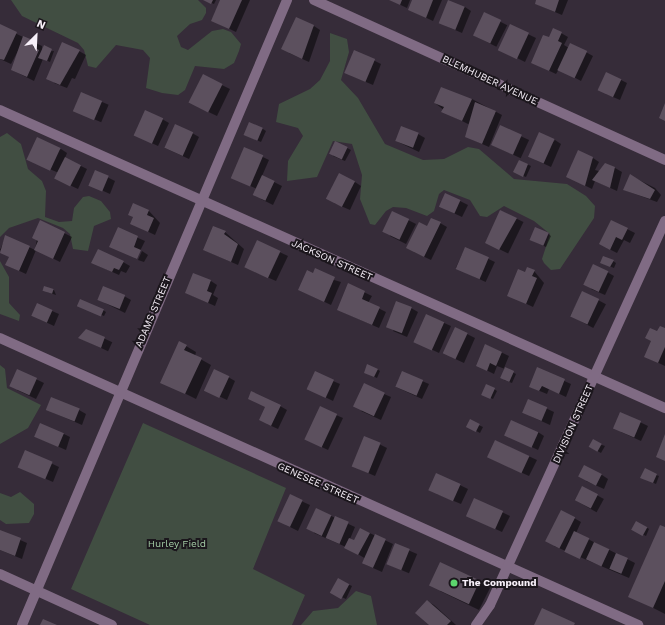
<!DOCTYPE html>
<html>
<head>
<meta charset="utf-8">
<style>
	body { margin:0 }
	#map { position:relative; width:665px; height:625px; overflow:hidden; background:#362c39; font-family:"Work Sans",sans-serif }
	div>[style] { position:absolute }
	.green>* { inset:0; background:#414e42 }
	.shadow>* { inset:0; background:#0007; transform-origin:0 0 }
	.building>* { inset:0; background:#5c505e; transform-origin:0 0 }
	.minor>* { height:10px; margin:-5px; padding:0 5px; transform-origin:5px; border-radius:5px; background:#806b84 }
	.dots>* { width:11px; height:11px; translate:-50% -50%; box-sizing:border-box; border:2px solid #1b161c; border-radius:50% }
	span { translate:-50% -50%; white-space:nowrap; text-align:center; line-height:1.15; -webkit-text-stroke:4px #1b161c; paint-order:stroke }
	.street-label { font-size:10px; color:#f7f0f9 }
	.park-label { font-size:10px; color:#a3cca5 }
	.poi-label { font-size:10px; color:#f7f0f9; font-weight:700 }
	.left { translate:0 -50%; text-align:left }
	.north { position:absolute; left:16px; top:16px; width:40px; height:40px; -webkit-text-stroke:3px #1b161c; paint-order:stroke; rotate:24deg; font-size:11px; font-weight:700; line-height:16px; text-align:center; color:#f7f0f9 }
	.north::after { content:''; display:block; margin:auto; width:14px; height:18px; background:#f7f0f9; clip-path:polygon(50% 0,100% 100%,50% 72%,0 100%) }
</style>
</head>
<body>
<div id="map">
	<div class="green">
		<i style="clip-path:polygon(11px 0,198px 0,206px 8px,206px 13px,202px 20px,190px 24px,177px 36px,181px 47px,188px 50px,212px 31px,223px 29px,231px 32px,241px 44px,239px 51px,234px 63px,224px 69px,195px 66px,185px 90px,178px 95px,162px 93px,146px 88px,150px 58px,143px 50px,116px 45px,96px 68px,88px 66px,84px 50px,78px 43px,22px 16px)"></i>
		<i style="clip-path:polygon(330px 33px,347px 39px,349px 52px,341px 80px,358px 98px,385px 144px,423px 160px,444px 159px,468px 147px,479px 149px,514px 179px,567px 184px,586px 196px,595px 206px,594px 218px,560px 269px,551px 270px,544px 263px,542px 259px,550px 234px,534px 221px,504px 206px,487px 217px,480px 216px,470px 200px,444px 190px,439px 194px,434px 211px,427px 216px,406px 208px,393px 207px,386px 211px,375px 225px,370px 224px,360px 199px,362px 175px,352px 144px,333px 141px,317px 177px,287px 181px,288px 161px,303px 136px,298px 128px,276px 122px,279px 104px,310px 89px,320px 80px,330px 61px)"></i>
		<i style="clip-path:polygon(7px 133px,21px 144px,28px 169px,42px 181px,46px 191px,45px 217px,59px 222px,72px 221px,74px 208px,83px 197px,89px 196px,101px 201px,110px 212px,111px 219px,94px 226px,88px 251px,73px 249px,70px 234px,63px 228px,38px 218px,9px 228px,0 237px,0 137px)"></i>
		<i style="clip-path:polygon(0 261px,9px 277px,9px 303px,20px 315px,19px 321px,0 314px)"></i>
		<i style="clip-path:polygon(0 365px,5px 369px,7px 388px,41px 405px,28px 428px,0 444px)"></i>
		<i style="clip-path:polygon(143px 423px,286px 488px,253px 569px,305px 595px,292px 625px,150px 625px,71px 589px)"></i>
		<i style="clip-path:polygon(20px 492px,34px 504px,34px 514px,29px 523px,6px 524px,0 520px,0 493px,11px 497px)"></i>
		<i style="clip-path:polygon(356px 591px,371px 596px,377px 625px,301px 625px,313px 611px,338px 608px)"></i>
	</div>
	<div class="shadow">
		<i style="clip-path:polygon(204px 0,216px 0,214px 4px)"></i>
		<i style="clip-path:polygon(221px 0,250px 0,236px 32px,219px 24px)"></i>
		<i style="clip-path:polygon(390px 0,410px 0,407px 8px)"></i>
		<i style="clip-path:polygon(413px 0,442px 0,433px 21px,416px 13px)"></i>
		<i style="clip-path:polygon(537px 0,568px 0,562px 15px,536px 4px)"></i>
		<i style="clip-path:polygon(465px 7px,471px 11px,462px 33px,446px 26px)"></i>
		<i style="left:485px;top:14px;width:25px;height:24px;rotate:27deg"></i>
		<i style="clip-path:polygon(0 26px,42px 46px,42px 52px,54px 51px,50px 62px,43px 59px,34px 81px,12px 70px,19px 49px,11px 64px,0 59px)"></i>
		<i style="clip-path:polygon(314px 26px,320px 30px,309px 62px,289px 53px)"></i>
		<i style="clip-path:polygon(511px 26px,536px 38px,525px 62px,505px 52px)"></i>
		<i style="clip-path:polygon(561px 33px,568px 37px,564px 45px,569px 48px,571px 44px,593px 56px,581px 81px,559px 69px,556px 74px,539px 66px,549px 39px)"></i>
		<i style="clip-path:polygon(79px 51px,86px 55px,75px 79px,72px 78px,67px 88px,54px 83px)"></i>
		<i style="clip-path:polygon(355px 51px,381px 64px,373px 85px,352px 76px)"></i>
		<i style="clip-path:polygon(203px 76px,230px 89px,217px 116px,198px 107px)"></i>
		<i style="clip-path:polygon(621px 80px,627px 83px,620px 100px,606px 94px)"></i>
		<i style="left:81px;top:93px;width:30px;height:19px;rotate:23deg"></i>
		<i style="clip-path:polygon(472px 99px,502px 115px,489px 147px,473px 140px,470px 125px,450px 115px,435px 103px)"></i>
		<i style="clip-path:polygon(162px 119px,169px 123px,158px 146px,141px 138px)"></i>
		<i style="left:501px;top:127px;width:31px;height:20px;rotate:25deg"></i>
		<i style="clip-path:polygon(263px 129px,266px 131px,261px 142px,247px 136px)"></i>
		<i style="clip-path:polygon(192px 133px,199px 137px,189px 159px,165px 148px)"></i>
		<i style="clip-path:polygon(418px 134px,425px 138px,419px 152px,396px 141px)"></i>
		<i style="clip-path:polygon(555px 140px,561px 144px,551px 167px,536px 160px)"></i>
		<i style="clip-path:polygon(335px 142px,351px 150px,345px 161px,333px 156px)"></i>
		<i style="clip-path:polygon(244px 148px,269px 160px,262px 176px,282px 186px,273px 205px,261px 199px,257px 189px,232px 178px)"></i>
		<i style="clip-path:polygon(61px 149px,67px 153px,65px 158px,87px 169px,78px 189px,63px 182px,59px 173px,35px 163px)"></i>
		<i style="clip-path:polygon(593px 158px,599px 162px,595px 170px,602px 172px,615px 168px,622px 172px,617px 191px,595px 181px,592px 189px,574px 180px)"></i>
		<i style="clip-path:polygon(520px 161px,531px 166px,526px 177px,518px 174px)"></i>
		<i style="clip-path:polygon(95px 171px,115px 181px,110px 194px,90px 185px)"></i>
		<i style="clip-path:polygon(631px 176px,655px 188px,661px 195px,657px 202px,624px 190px)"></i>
		<i style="clip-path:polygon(355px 182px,361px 186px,350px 210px,334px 203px)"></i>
		<i style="clip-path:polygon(446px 194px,468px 205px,462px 217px,447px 210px)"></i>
		<i style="clip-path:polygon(149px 211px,160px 223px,155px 235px,132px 224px,134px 218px)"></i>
		<i style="left:501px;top:211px;width:25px;height:35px;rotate:26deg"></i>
		<i style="clip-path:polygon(392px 212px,416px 224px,406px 244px,390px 236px)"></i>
		<i style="clip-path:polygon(40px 221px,72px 237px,60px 262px,36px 250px,26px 274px,13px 268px,10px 257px,0 250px,6px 236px,35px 250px)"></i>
		<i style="clip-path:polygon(611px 221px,635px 233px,630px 243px,624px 240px,617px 253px,607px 248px)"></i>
		<i style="clip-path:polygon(440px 223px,447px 227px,431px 260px,414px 252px,428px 227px)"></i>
		<i style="clip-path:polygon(118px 229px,145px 241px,136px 259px)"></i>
		<i style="clip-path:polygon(225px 232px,244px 249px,238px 265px,204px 250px)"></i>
		<i style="clip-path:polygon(548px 234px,551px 236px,546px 247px,533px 241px)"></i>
		<i style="clip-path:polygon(258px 242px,288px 256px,276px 281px,253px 271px)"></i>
		<i style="left:465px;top:248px;width:33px;height:22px;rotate:25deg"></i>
		<i style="clip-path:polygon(142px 251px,148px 255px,144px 262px,138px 260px)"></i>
		<i style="clip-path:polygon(613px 261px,616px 263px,614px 268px,604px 264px)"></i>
		<i style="clip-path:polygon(123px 262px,130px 266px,126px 273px,121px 271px,119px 275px,99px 266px)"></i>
		<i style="clip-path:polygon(534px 271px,544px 283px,533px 307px,508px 295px,526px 273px)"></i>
		<i style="clip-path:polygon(607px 272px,614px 276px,605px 295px,591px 289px)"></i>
		<i style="clip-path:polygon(314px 274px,341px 282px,331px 305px,299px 290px)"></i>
		<i style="clip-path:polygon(211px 281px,217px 285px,213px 295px,218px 298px,215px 306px,186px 293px)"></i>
		<i style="clip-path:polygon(349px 285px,372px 296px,368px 303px,386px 312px,379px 328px,345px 313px)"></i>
		<i style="clip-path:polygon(54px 290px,56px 295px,47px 292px)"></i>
		<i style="left:583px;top:292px;width:26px;height:27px;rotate:28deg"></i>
		<i style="clip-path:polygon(124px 296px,131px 300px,125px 313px,105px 303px)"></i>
		<i style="clip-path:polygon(82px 307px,103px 310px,106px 312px,104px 316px)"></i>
		<i style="clip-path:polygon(411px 308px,418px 312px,407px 337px,393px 331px)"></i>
		<i style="clip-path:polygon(52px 311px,59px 314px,54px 326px,39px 319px)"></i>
		<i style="clip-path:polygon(426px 315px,451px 326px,439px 353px,422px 345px)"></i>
		<i style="clip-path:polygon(455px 328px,475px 338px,464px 363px,451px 357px)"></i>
		<i style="clip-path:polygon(665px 329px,665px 366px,646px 357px,658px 332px)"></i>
		<i style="left:86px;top:330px;width:29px;height:10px;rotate:25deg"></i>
		<i style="clip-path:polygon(486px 345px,509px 356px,504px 368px,516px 374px,512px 383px,504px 380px,505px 369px,497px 366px,494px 374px,484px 369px)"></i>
		<i style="clip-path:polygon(186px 346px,196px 352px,195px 356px,211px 365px,196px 399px,162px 382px)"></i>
		<i style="clip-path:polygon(377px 369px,380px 371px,377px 378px,368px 374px)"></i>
		<i style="clip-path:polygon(538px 369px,571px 384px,566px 397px,549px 389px,547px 394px,530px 387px)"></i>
		<i style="clip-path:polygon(17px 370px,44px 383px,36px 399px,17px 390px)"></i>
		<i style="clip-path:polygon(228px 377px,235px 381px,227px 400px,206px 390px)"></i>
		<i style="clip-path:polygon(333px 381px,340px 384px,333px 401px,315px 392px)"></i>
		<i style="clip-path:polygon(422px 381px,429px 384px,422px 399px,396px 387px)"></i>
		<i style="clip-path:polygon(494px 389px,497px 391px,493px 399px,486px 396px)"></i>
		<i style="clip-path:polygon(384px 394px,391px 397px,381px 420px,361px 411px)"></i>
		<i style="clip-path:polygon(528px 400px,554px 412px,550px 425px,530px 416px)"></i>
		<i style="clip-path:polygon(280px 406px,287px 410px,278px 429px,267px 424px,266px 407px)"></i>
		<i style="clip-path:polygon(79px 410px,86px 414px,82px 425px,54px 413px)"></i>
		<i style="clip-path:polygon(621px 413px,648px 426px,641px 441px,621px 432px)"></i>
		<i style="clip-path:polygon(336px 415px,343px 418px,328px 450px,305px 439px)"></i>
		<i style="clip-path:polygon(470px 421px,483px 427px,480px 433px,471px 428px)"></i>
		<i style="clip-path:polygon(538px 432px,544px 436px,538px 450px,513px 438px)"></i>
		<i style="clip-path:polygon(64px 434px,70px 437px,66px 450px,36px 437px)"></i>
		<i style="clip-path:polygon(365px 437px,387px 448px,375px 476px,359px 469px)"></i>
		<i style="clip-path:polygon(496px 441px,537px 460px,529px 476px,496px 461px)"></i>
		<i style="clip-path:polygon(602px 445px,605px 446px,601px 453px,590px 447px)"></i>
		<i style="clip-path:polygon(25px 451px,59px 467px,53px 482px,25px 470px)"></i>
		<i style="clip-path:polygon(437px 474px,468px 489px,461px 504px,437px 494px)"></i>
		<i style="clip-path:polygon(602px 475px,608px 479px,604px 489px,586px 481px)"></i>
		<i style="clip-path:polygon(656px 475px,659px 476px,656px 484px,645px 479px)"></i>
		<i style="left:582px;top:487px;width:25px;height:15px;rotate:29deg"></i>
		<i style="clip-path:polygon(290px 496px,310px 505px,298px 531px,286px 525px)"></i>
		<i style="clip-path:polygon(475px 499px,510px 516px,502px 532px,474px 519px)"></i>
		<i style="clip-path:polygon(316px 509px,355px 527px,350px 539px,354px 541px,361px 529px,393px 544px,382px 572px,364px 564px,366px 559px,346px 547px,314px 533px)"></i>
		<i style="clip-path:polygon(574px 518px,581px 522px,576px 533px,635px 563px,629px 578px,554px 546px)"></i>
		<i style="clip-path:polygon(646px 527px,649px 529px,646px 536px,636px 531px)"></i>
		<i style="clip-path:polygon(665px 528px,665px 614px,630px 596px)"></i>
		<i style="clip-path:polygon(0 531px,27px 543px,22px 559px,0 550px)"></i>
		<i style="left:396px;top:545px;width:23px;height:21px;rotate:23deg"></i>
		<i style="clip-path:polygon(338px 580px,352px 586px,346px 599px,335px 594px)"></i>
		<i style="clip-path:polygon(480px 582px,490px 588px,479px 610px,440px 591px)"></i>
		<i style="clip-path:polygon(427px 601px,434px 605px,456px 625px,430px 625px)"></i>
	</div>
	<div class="building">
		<i style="clip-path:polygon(203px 0,213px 0,211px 4px)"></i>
		<i style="clip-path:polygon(220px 0,242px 0,229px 29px,211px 21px)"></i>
		<i style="clip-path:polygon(389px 0,402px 0,400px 5px)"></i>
		<i style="clip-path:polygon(412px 0,433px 0,426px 18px,408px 10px)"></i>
		<i style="left:448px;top:0;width:18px;height:25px;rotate:22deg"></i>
		<i style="clip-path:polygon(536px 0,559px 0,555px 12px,535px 4px)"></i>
		<i style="left:484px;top:12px;width:19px;height:26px;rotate:25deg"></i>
		<i style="clip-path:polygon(296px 17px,314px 25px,302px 59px,281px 49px)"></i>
		<i style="clip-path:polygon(0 24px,17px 32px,4px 60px,0 59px)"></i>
		<i style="left:510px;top:24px;width:21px;height:29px;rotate:25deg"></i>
		<i style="clip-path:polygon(553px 28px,562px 32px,558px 41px,562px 43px,549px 71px,531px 63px,543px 35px,549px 37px)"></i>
		<i style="clip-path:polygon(23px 36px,35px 41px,33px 47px,39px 50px,27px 77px,11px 70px)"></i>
		<i style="clip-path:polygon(62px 42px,80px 50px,60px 85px,46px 79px)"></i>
		<i style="left:570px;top:43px;width:19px;height:30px;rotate:25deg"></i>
		<i style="clip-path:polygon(44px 45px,52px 49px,47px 61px,38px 58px)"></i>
		<i style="left:354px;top:50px;width:23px;height:25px;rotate:23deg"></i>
		<i style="left:606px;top:72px;width:17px;height:20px;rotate:25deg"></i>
		<i style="left:203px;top:74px;width:22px;height:32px;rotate:27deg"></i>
		<i style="clip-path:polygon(441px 87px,472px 99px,462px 121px,441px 112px,444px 107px,434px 103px)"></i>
		<i style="left:81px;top:92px;width:23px;height:21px;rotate:23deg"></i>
		<i style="clip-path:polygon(475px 102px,496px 111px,482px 144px,465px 137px)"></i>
		<i style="clip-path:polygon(665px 103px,665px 121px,659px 118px)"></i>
		<i style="left:145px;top:110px;width:20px;height:28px;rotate:24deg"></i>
		<i style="left:249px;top:122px;width:15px;height:14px;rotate:23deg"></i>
		<i style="left:175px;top:124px;width:20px;height:26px;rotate:24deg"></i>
		<i style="left:500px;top:125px;width:24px;height:22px;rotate:24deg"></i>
		<i style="left:401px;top:126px;width:19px;height:16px;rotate:21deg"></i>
		<i style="left:539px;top:132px;width:17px;height:27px;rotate:24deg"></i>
		<i style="left:37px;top:137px;width:26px;height:25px;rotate:25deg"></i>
		<i style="left:335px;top:141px;width:14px;height:14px;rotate:25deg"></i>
		<i style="left:244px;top:147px;width:21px;height:34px;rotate:23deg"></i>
		<i style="clip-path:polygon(578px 150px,593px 157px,585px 186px,566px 177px)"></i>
		<i style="left:65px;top:157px;width:18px;height:24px;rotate:27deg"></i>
		<i style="clip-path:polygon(519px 160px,528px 164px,523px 177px,513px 172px)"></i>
		<i style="clip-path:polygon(605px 163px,615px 167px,610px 188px,592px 180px)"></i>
		<i style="left:95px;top:170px;width:15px;height:17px;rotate:23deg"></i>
		<i style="left:339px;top:173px;width:18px;height:29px;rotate:27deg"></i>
		<i style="clip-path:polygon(630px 174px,655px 190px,650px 199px,623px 190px)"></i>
		<i style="left:262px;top:175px;width:14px;height:22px;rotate:25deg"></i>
		<i style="left:445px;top:193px;width:17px;height:15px;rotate:24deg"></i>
		<i style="clip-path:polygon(133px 203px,149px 210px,147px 215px,154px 218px,148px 232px,130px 224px,133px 217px,128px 215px)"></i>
		<i style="clip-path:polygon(500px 210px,517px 218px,499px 250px,485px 243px)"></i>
		<i style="left:392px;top:211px;width:19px;height:23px;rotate:25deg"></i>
		<i style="clip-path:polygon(431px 218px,441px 222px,424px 257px,406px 248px,419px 222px,427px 226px)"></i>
		<i style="clip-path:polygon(40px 220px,65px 232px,53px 259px,34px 250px,38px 241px,32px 238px)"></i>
		<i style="clip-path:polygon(611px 220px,628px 228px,622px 240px,616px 237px,610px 250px,599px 244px)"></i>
		<i style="clip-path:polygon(213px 226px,226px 231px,224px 234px,238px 244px,231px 262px,203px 250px)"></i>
		<i style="clip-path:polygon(118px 227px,138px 236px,134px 247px,141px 250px,137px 259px,109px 247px)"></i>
		<i style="left:535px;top:227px;width:15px;height:14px;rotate:23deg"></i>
		<i style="clip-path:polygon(5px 235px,30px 246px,19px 271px,5px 265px,9px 257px,0 253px)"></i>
		<i style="left:257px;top:240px;width:26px;height:30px;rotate:25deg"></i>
		<i style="left:465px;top:247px;width:26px;height:24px;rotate:23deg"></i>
		<i style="clip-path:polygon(98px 249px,124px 261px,119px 270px,114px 268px,112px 272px,91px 263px)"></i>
		<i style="clip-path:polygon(603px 256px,614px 260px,610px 267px,600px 263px)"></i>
		<i style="left:593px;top:264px;width:17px;height:23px;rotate:25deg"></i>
		<i style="clip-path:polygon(527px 267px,535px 270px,532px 276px,537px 278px,526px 304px,507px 296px,518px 269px,525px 272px)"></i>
		<i style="clip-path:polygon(315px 268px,335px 277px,324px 302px,298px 290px,307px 270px,313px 273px)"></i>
		<i style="clip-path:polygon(193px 273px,211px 280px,207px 291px,212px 293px,208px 303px,185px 293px)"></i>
		<i style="clip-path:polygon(348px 283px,365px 291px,362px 299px,380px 307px,372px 325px,337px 310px)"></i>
		<i style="left:44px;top:286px;width:10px;height:5px;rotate:17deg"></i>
		<i style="left:103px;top:286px;width:24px;height:15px;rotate:22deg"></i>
		<i style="left:582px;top:291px;width:19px;height:28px;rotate:25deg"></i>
		<i style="left:80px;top:299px;width:26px;height:8px;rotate:23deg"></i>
		<i style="left:396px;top:301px;width:17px;height:28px;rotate:21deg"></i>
		<i style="left:37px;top:303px;width:17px;height:14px;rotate:24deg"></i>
		<i style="left:426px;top:314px;width:20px;height:31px;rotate:24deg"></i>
		<i style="clip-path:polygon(660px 326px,665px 328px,665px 347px,658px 363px,644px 357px,651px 341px,645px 338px,650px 328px,657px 331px)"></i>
		<i style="left:455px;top:327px;width:14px;height:29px;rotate:25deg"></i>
		<i style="clip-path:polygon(86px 329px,105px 337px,101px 348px,78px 338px)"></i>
		<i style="clip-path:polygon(179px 341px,187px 345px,184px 350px,202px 358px,185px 394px,160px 383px)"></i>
		<i style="clip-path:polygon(485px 344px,502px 352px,496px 366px,490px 363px,487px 371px,476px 366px)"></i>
		<i style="clip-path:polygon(367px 364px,378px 369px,374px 377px,364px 373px)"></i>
		<i style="left:505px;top:367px;width:10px;height:12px;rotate:24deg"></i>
		<i style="clip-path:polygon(537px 367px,565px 379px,559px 394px,542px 386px,539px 391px,529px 387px)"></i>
		<i style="left:17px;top:369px;width:22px;height:19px;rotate:24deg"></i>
		<i style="left:214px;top:369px;width:17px;height:24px;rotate:25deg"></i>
		<i style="left:315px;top:371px;width:21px;height:20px;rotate:25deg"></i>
		<i style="left:402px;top:371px;width:23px;height:17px;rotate:23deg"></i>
		<i style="left:364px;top:383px;width:23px;height:26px;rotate:25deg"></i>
		<i style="left:486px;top:384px;width:10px;height:12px;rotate:24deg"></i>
		<i style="clip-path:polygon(251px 391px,281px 405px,271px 426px,259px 420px,265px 407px,248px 399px)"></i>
		<i style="left:51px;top:397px;width:31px;height:14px;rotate:22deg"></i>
		<i style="left:528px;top:399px;width:21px;height:15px;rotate:23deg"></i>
		<i style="left:320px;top:406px;width:19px;height:37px;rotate:25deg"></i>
		<i style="left:620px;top:412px;width:23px;height:18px;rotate:23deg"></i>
		<i style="left:470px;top:419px;width:11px;height:9px;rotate:27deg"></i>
		<i style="left:511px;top:420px;width:30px;height:17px;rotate:24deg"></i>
		<i style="left:40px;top:423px;width:26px;height:15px;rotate:23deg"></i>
		<i style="clip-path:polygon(665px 434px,665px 461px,656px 457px)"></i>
		<i style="left:364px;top:436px;width:18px;height:33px;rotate:22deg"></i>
		<i style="left:593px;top:439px;width:10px;height:9px;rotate:29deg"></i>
		<i style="left:495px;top:440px;width:38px;height:19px;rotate:25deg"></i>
		<i style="left:25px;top:450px;width:30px;height:19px;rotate:23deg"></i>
		<i style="left:584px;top:465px;width:20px;height:13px;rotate:27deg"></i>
		<i style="clip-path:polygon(645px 468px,657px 474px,653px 483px,640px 478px)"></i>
		<i style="left:436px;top:473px;width:27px;height:19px;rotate:24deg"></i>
		<i style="left:582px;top:486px;width:18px;height:16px;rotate:27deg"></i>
		<i style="left:290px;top:494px;width:14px;height:30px;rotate:25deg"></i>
		<i style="left:474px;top:498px;width:32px;height:20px;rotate:24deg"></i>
		<i style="left:316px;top:508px;width:17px;height:23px;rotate:25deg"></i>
		<i style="left:561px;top:510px;width:16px;height:35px;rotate:27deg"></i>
		<i style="left:335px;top:516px;width:15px;height:24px;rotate:23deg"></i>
		<i style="left:636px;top:521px;width:13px;height:10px;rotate:29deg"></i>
		<i style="clip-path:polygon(660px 525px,665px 527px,665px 581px,653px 608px,628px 597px)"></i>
		<i style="clip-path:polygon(360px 528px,370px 533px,358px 555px,344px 548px,349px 538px,354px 540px)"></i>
		<i style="clip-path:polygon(0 530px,21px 538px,15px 556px,0 550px)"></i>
		<i style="left:574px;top:531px;width:17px;height:23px;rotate:25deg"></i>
		<i style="left:375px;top:534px;width:12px;height:32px;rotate:24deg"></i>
		<i style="left:594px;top:542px;width:17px;height:19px;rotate:25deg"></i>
		<i style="left:395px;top:543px;width:16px;height:23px;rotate:22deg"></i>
		<i style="left:616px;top:553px;width:13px;height:17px;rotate:23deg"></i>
		<i style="left:440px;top:562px;width:44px;height:26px;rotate:25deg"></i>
		<i style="left:338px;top:578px;width:13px;height:17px;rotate:29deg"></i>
		<i style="clip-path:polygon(427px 600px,451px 621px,447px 625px,429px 625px,415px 613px)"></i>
		<i style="clip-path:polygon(542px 608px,575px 623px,574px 625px,534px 625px)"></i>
		<i style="clip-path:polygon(43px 619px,57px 625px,40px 625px)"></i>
	</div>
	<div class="minor">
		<i style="left:314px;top:0;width:386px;rotate:24.5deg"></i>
		<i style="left:0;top:110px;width:729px;rotate:24.14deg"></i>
		<i style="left:0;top:338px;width:700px;rotate:24.22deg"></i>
		<i style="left:0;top:574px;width:123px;rotate:24.5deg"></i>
		<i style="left:22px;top:625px;width:679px;rotate:-67.02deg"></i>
		<i style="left:476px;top:625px;width:24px;rotate:-55deg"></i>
		<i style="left:490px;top:605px;width:422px;rotate:-65.5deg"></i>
	</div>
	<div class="dots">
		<i style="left:454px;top:583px;background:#5cd56d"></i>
	</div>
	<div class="street-label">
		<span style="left:490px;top:80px;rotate:25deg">BLEMHUBER AVENUE</span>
		<span style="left:332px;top:260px;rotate:24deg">JACKSON STREET</span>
		<span style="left:153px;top:312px;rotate:-67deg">ADAMS STREET</span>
		<span style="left:573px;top:424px;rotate:-66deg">DIVISION STREET</span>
		<span style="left:318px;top:483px;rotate:24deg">GENESEE STREET</span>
	</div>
	<div class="park-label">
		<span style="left:177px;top:544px">Hurley Field</span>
	</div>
	<div class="poi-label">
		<span class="left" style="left:462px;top:583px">The Compound</span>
	</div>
	<div class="north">N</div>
</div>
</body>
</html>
